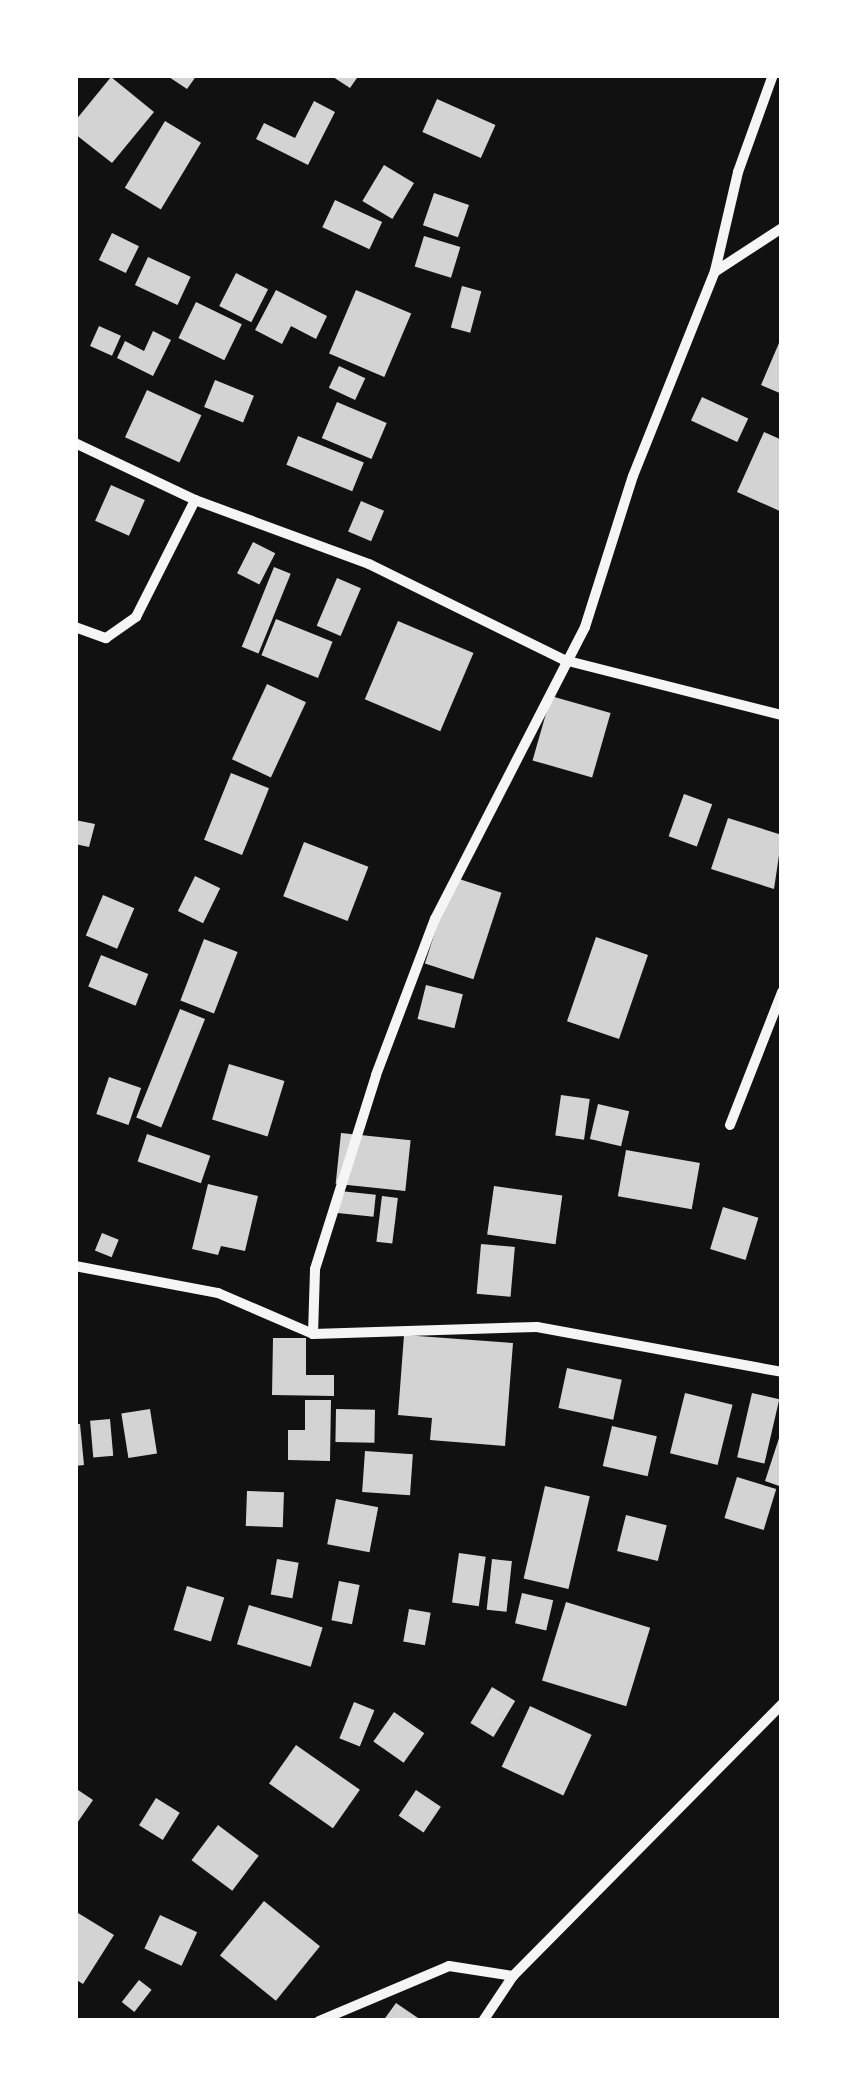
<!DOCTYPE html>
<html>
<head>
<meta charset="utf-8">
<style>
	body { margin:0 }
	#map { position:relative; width:857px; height:2096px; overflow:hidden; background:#111; font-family:Literata,serif }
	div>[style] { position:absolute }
	.building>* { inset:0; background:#d3d3d3; transform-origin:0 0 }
	.minor>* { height:10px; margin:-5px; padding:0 5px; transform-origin:5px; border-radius:5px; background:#f5f5f5 }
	span { translate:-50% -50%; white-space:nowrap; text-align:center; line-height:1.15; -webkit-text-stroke:8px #fff; paint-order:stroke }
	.frame { position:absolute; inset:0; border:78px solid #fff; pointer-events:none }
</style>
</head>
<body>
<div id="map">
	<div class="building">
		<i style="clip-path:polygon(166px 75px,197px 75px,187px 89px)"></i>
		<i style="clip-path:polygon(330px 75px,359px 75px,350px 88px)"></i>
		<i style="clip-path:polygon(111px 77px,154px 112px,112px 163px,75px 134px,75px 121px)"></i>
		<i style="left:437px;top:99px;width:64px;height:36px;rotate:24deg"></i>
		<i style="clip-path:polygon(314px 101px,335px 112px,308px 165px,256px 139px,264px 123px,295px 138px)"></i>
		<i style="left:165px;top:121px;width:42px;height:78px;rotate:31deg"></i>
		<i style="left:384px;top:165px;width:35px;height:42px;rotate:31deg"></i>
		<i style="left:434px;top:193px;width:37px;height:34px;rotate:19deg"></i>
		<i style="left:335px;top:200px;width:52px;height:30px;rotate:25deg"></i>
		<i style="left:112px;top:233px;width:30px;height:30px;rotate:26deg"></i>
		<i style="left:424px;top:236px;width:38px;height:32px;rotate:17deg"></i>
		<i style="left:148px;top:257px;width:47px;height:31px;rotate:25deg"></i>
		<i style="left:236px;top:273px;width:36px;height:37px;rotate:27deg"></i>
		<i style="left:462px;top:286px;width:20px;height:43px;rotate:15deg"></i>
		<i style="clip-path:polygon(276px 290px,327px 316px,316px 339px,291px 326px,282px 344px,255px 330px)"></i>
		<i style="left:356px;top:290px;width:60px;height:69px;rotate:23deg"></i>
		<i style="left:196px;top:302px;width:51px;height:40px;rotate:26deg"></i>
		<i style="left:99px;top:326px;width:24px;height:22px;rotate:24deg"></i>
		<i style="clip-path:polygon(153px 331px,171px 340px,153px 376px,117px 358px,125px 341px,144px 351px)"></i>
		<i style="clip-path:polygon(782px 336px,782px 394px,761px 385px)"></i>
		<i style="left:339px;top:366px;width:29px;height:24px;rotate:25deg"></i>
		<i style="left:215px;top:380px;width:42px;height:29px;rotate:22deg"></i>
		<i style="left:147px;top:390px;width:60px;height:52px;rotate:25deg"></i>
		<i style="left:702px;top:397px;width:51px;height:26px;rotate:25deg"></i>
		<i style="left:337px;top:402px;width:54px;height:39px;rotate:23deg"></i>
		<i style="clip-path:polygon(764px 432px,782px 440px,782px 512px,737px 492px)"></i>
		<i style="left:298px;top:436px;width:71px;height:31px;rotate:22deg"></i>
		<i style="left:111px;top:485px;width:37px;height:39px;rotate:24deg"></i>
		<i style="left:361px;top:501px;width:25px;height:33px;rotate:23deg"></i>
		<i style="left:253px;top:542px;width:25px;height:35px;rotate:27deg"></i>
		<i style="left:274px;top:567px;width:18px;height:86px;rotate:22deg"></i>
		<i style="left:337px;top:578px;width:26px;height:52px;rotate:23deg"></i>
		<i style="left:276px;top:619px;width:61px;height:39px;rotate:22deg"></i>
		<i style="left:398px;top:621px;width:82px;height:85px;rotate:23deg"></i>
		<i style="left:267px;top:684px;width:43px;height:83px;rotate:25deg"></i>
		<i style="left:551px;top:696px;width:62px;height:67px;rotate:16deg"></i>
		<i style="left:231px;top:773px;width:41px;height:72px;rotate:22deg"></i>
		<i style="left:684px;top:794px;width:30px;height:45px;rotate:20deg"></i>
		<i style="clip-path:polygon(728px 818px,782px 835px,774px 889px,711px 869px)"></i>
		<i style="clip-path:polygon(75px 820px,95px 824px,89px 847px,75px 844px)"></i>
		<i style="left:304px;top:842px;width:69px;height:58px;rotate:21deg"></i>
		<i style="left:195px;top:876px;width:28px;height:39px;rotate:26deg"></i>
		<i style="left:453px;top:877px;width:51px;height:91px;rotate:18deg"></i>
		<i style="left:103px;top:895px;width:34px;height:44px;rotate:23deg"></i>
		<i style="left:596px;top:937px;width:55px;height:89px;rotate:19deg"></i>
		<i style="left:204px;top:939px;width:36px;height:66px;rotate:21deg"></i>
		<i style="left:101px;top:955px;width:51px;height:34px;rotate:22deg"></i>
		<i style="left:426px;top:985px;width:38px;height:35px;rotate:14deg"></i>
		<i style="left:180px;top:1009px;width:27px;height:117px;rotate:22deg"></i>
		<i style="left:229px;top:1064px;width:58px;height:58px;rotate:17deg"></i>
		<i style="left:109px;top:1077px;width:34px;height:39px;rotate:19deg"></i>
		<i style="left:561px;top:1095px;width:29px;height:41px;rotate:8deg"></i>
		<i style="left:598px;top:1104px;width:32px;height:36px;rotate:13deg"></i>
		<i style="left:341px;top:1133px;width:70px;height:51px;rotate:6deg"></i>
		<i style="left:147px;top:1134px;width:67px;height:29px;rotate:19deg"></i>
		<i style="left:626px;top:1150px;width:75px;height:47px;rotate:10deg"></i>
		<i style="clip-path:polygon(208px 1184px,258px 1196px,245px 1251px,221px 1246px,218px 1255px,192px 1249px)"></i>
		<i style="left:494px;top:1186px;width:69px;height:49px;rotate:8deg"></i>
		<i style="left:340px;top:1191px;width:36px;height:22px;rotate:6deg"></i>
		<i style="left:382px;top:1196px;width:16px;height:46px;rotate:7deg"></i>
		<i style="left:723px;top:1207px;width:37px;height:44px;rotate:17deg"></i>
		<i style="left:102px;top:1233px;width:18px;height:19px;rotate:22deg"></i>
		<i style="left:481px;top:1244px;width:34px;height:50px;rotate:5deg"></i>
		<i style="clip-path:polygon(404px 1335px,513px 1343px,505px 1446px,430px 1440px,432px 1418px,398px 1415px)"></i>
		<i style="clip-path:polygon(273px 1338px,306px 1338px,306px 1375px,334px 1375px,334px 1396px,272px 1395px)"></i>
		<i style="left:567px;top:1368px;width:56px;height:41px;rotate:12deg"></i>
		<i style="left:685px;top:1393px;width:49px;height:62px;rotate:14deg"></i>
		<i style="left:752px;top:1393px;width:28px;height:66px;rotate:13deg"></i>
		<i style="clip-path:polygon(305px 1400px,331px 1400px,330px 1461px,288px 1460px,288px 1430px,305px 1430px)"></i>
		<i style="left:150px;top:1409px;width:45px;height:29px;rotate:81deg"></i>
		<i style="left:336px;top:1409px;width:39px;height:33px;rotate:1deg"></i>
		<i style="left:110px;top:1419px;width:37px;height:20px;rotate:85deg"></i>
		<i style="clip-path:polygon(75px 1424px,80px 1424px,84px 1465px,75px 1466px)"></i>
		<i style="left:612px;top:1426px;width:46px;height:41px;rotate:13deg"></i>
		<i style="clip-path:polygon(782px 1429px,782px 1487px,765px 1481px)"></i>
		<i style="left:365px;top:1451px;width:48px;height:41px;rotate:4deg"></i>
		<i style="left:737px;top:1477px;width:41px;height:43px;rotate:17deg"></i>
		<i style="left:545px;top:1486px;width:46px;height:95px;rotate:13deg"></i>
		<i style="left:247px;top:1491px;width:37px;height:35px;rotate:2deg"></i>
		<i style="left:336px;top:1499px;width:43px;height:46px;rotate:11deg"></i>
		<i style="left:626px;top:1515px;width:42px;height:37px;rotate:14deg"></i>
		<i style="left:459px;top:1553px;width:27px;height:50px;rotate:8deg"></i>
		<i style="left:277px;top:1559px;width:22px;height:36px;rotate:10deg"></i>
		<i style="left:492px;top:1559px;width:20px;height:51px;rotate:6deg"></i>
		<i style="left:339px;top:1581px;width:21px;height:40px;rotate:11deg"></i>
		<i style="left:187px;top:1586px;width:39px;height:46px;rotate:17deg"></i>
		<i style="left:522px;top:1593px;width:32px;height:31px;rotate:13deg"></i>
		<i style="left:566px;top:1602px;width:88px;height:82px;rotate:17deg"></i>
		<i style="left:249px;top:1605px;width:77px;height:41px;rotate:17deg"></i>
		<i style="left:409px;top:1609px;width:22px;height:33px;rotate:10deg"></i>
		<i style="left:492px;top:1687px;width:27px;height:42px;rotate:31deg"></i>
		<i style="left:354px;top:1702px;width:22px;height:39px;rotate:22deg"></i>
		<i style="left:530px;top:1706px;width:68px;height:67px;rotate:25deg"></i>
		<i style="left:394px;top:1712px;width:37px;height:36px;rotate:35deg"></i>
		<i style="left:296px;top:1745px;width:78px;height:47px;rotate:35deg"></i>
		<i style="clip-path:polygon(75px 1788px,93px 1800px,75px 1826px)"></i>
		<i style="left:416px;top:1790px;width:30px;height:31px;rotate:34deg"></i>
		<i style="left:156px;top:1798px;width:28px;height:32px;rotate:32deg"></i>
		<i style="left:218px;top:1825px;width:51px;height:44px;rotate:37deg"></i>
		<i style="left:264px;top:1901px;width:72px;height:70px;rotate:39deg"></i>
		<i style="clip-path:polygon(78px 1913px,114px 1935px,83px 1984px,75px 1979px)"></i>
		<i style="left:160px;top:1915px;width:41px;height:37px;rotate:25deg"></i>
		<i style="left:139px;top:1980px;width:16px;height:28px;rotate:38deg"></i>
		<i style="clip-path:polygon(396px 2003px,418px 2018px,416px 2021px,383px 2021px)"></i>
	</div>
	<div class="minor">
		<i style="left:716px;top:271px;width:79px;rotate:-33.1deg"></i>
		<i style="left:75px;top:443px;width:133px;rotate:25.4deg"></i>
		<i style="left:195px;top:500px;width:185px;rotate:20.2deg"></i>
		<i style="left:369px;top:564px;width:217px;rotate:26.2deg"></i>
		<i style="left:564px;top:660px;width:225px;rotate:14.2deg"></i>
		<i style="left:75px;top:627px;width:33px;rotate:20deg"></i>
		<i style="left:106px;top:638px;width:37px;rotate:-35deg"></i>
		<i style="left:136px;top:617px;width:131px;rotate:-63.2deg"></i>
		<i style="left:730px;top:1125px;width:143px;rotate:-68.6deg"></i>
		<i style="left:75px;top:1266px;width:146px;rotate:10.7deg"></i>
		<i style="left:218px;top:1293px;width:103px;rotate:23.3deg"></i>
		<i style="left:313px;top:1334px;width:224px;rotate:-1.8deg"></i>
		<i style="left:537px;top:1327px;width:249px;rotate:10.4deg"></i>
		<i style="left:313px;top:1334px;width:65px;rotate:-88.2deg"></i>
		<i style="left:315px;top:1269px;width:203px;rotate:-72.5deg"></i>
		<i style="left:376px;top:1075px;width:167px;rotate:-69.3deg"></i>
		<i style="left:435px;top:919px;width:328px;rotate:-62.8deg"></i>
		<i style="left:585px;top:627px;width:158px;rotate:-72.4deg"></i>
		<i style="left:633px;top:476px;width:221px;rotate:-68.2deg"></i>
		<i style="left:715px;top:271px;width:102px;rotate:-76.9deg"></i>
		<i style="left:738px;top:172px;width:103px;rotate:-70.2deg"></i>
		<i style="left:319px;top:2021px;width:141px;rotate:-22.9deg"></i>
		<i style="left:449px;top:1966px;width:65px;rotate:8.9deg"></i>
		<i style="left:483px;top:2021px;width:54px;rotate:-56.3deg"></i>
		<i style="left:513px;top:1976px;width:383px;rotate:-45.3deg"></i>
	</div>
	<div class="frame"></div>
</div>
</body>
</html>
